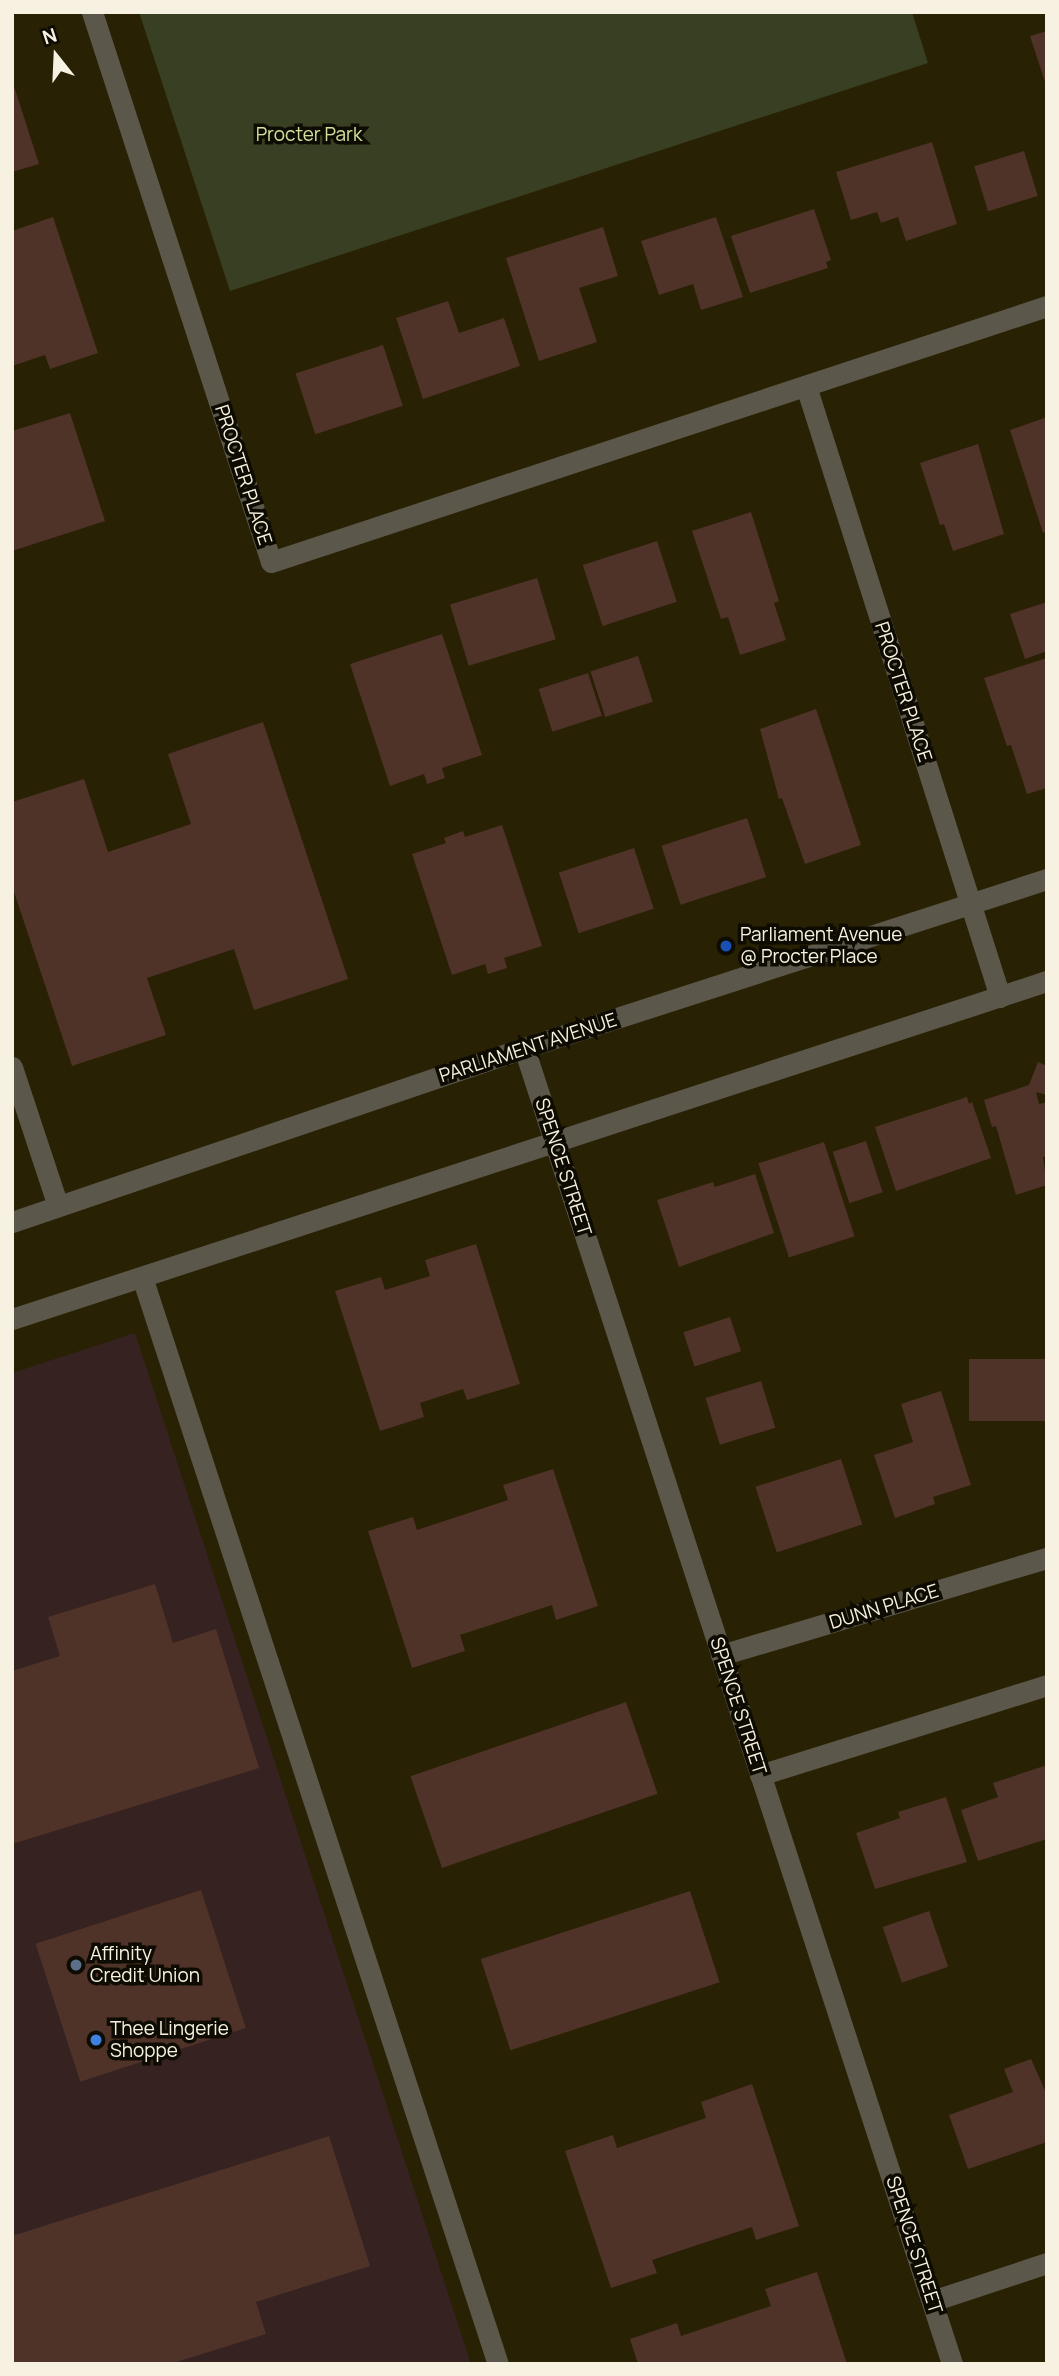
<!DOCTYPE html>
<html>
<head>
<meta charset="utf-8">
<style>
	body { margin:0 }
	#map { position:relative; width:1059px; height:2376px; overflow:hidden; background:#292103; font-family:Manrope,sans-serif }
	div>[style] { position:absolute }
	.commercial>* { inset:0; background:#362321 }
	.green>* { inset:0; background:#393f22 }
	.building>* { inset:0; background:#4f3228; transform-origin:0 0 }
	.minor>* { height:21px; margin:-10.5px; padding:0 10.5px; transform-origin:10.5px; border-radius:10.5px; background:#5b574a }
	.dots>* { width:19px; height:19px; translate:-50% -50%; box-sizing:border-box; border:4px solid #0e0b02; border-radius:50% }
	span { translate:-50% -50%; white-space:nowrap; text-align:center; line-height:1.15; -webkit-text-stroke:7px #0e0b02; paint-order:stroke }
	.park-label { font-size:19px; color:#d1e09a }
	.street-label { font-size:19px; color:#f6f1e0 }
	.poi-label { font-size:19px; color:#f6f1e0 }
	.left { translate:0 -50%; text-align:left }
	.frame { position:absolute; inset:0; border:14px solid #f6f1e0; pointer-events:none }
	.north { position:absolute; left:21px; top:21px; width:70px; height:70px; -webkit-text-stroke:5px #0e0b02; paint-order:stroke; rotate:342deg; font-size:19px; font-weight:700; line-height:28px; text-align:center; color:#f6f1e0 }
	.north::after { content:''; display:block; margin:auto; width:24px; height:32px; background:#f6f1e0; clip-path:polygon(50% 0,100% 100%,50% 72%,0 100%) }
</style>
</head>
<body>
<div id="map">
	<div class="commercial">
		<i style="clip-path:polygon(135px 1333px,471px 2364px,12px 2364px,12px 1373px)"></i>
	</div>
	<div class="green">
		<i style="clip-path:polygon(139px 12px,912px 12px,928px 63px,230px 291px)"></i>
	</div>
	<div class="building">
		<i style="clip-path:polygon(1047px 31px,1047px 85px,1046px 85px,1030px 36px)"></i>
		<i style="clip-path:polygon(12px 80px,39px 164px,12px 172px)"></i>
		<i style="clip-path:polygon(932px 142px,957px 224px,906px 241px,898px 217px,881px 223px,877px 212px,851px 220px,836px 172px)"></i>
		<i style="left:1024px;top:151px;width:47px;height:52px;rotate:73deg"></i>
		<i style="clip-path:polygon(814px 209px,831px 260px,826px 262px,828px 268px,750px 293px,731px 236px)"></i>
		<i style="clip-path:polygon(53px 217px,98px 353px,50px 369px,45px 355px,12px 366px,12px 231px)"></i>
		<i style="clip-path:polygon(716px 217px,743px 297px,701px 310px,693px 284px,659px 295px,641px 241px)"></i>
		<i style="clip-path:polygon(603px 227px,618px 276px,579px 288px,597px 342px,539px 361px,506px 258px)"></i>
		<i style="clip-path:polygon(448px 301px,459px 333px,504px 318px,520px 366px,423px 399px,396px 318px)"></i>
		<i style="left:383px;top:345px;width:64px;height:92px;rotate:72deg"></i>
		<i style="clip-path:polygon(70px 413px,105px 521px,12px 551px,12px 431px)"></i>
		<i style="clip-path:polygon(1047px 417px,1047px 531px,1043px 533px,1010px 430px)"></i>
		<i style="clip-path:polygon(978px 444px,1004px 534px,953px 551px,944px 524px,940px 525px,920px 463px)"></i>
		<i style="clip-path:polygon(751px 512px,779px 601px,774px 603px,786px 640px,740px 655px,728px 617px,721px 619px,692px 531px)"></i>
		<i style="left:657px;top:541px;width:64px;height:78px;rotate:72deg"></i>
		<i style="left:537px;top:578px;width:64px;height:91px;rotate:73deg"></i>
		<i style="clip-path:polygon(1047px 602px,1047px 651px,1025px 659px,1010px 614px)"></i>
		<i style="clip-path:polygon(442px 634px,482px 755px,442px 768px,445px 778px,427px 784px,424px 774px,390px 786px,350px 664px)"></i>
		<i style="left:638px;top:656px;width:48px;height:50px;rotate:72deg"></i>
		<i style="clip-path:polygon(1047px 658px,1047px 788px,1027px 794px,1011px 745px,1007px 746px,984px 678px)"></i>
		<i style="left:588px;top:673px;width:45px;height:52px;rotate:72deg"></i>
		<i style="clip-path:polygon(816px 709px,861px 845px,805px 864px,782px 798px,779px 799px,760px 729px)"></i>
		<i style="clip-path:polygon(263px 722px,348px 979px,254px 1010px,234px 949px,147px 978px,166px 1035px,72px 1066px,12px 886px,12px 802px,84px 779px,108px 852px,191px 824px,168px 754px)"></i>
		<i style="left:747px;top:818px;width:62px;height:90px;rotate:72deg"></i>
		<i style="clip-path:polygon(502px 825px,542px 946px,504px 958px,507px 968px,488px 974px,485px 964px,452px 975px,412px 854px,446px 843px,444px 838px,463px 831px,465px 837px)"></i>
		<i style="left:634px;top:848px;width:64px;height:79px;rotate:72deg"></i>
		<i style="clip-path:polygon(1038px 1062px,1047px 1066px,1047px 1095px,1036px 1092px,1039px 1104px,1047px 1102px,1047px 1156px,1043px 1157px,1047px 1185px,1016px 1195px,996px 1126px,992px 1127px,984px 1100px,1029px 1085px)"></i>
		<i style="clip-path:polygon(967px 1097px,969px 1104px,972px 1102px,991px 1158px,896px 1191px,875px 1127px)"></i>
		<i style="left:866px;top:1141px;width:54px;height:35px;rotate:72deg"></i>
		<i style="left:824px;top:1142px;width:99px;height:69px;rotate:72deg"></i>
		<i style="clip-path:polygon(755px 1174px,774px 1233px,679px 1267px,657px 1200px,713px 1182px,715px 1187px)"></i>
		<i style="clip-path:polygon(476px 1244px,520px 1384px,467px 1400px,463px 1389px,420px 1403px,424px 1417px,380px 1431px,335px 1291px,381px 1277px,385px 1290px,430px 1276px,425px 1260px)"></i>
		<i style="left:730px;top:1317px;width:36px;height:49px;rotate:72deg"></i>
		<i style="left:1047px;top:1359px;width:62px;height:78px;rotate:90deg"></i>
		<i style="left:761px;top:1381px;width:49px;height:58px;rotate:73deg"></i>
		<i style="clip-path:polygon(941px 1391px,971px 1485px,933px 1497px,935px 1504px,895px 1518px,874px 1455px,913px 1442px,901px 1404px)"></i>
		<i style="left:841px;top:1459px;width:69px;height:90px;rotate:72deg"></i>
		<i style="clip-path:polygon(553px 1469px,598px 1606px,556px 1620px,552px 1605px,460px 1635px,465px 1651px,412px 1668px,368px 1531px,413px 1517px,417px 1530px,508px 1500px,503px 1485px)"></i>
		<i style="clip-path:polygon(155px 1584px,173px 1643px,216px 1629px,259px 1768px,12px 1844px,12px 1671px,60px 1656px,48px 1617px)"></i>
		<i style="left:626px;top:1702px;width:97px;height:228px;rotate:71deg"></i>
		<i style="clip-path:polygon(1047px 1765px,1047px 1839px,978px 1861px,961px 1810px,998px 1797px,993px 1783px)"></i>
		<i style="clip-path:polygon(946px 1797px,967px 1862px,875px 1889px,856px 1833px,900px 1818px,898px 1812px)"></i>
		<i style="left:201px;top:1890px;width:145px;height:174px;rotate:72deg"></i>
		<i style="left:690px;top:1891px;width:96px;height:220px;rotate:72deg"></i>
		<i style="left:929px;top:1911px;width:59px;height:49px;rotate:71deg"></i>
		<i style="clip-path:polygon(1031px 2059px,1047px 2095px,1047px 2142px,968px 2169px,949px 2115px,1013px 2092px,1004px 2069px)"></i>
		<i style="clip-path:polygon(752px 2084px,799px 2226px,756px 2240px,752px 2227px,652px 2260px,657px 2273px,611px 2288px,565px 2151px,613px 2135px,617px 2148px,706px 2118px,701px 2102px)"></i>
		<i style="clip-path:polygon(329px 2136px,370px 2266px,256px 2302px,266px 2334px,170px 2364px,12px 2364px,12px 2236px)"></i>
		<i style="clip-path:polygon(817px 2272px,847px 2364px,638px 2364px,630px 2339px,677px 2323px,681px 2336px,771px 2306px,765px 2289px)"></i>
	</div>
	<div class="minor">
		<i style="left:92px;top:12px;width:578px;rotate:71.97deg"></i>
		<i style="left:271px;top:562px;width:817px;rotate:-18.26deg"></i>
		<i style="left:806px;top:386px;width:641px;rotate:72.38deg"></i>
		<i style="left:524px;top:1048px;width:1384px;rotate:71.98deg"></i>
		<i style="left:12px;top:1067px;width:146px;rotate:71.7deg"></i>
		<i style="left:12px;top:1222px;width:541px;rotate:-18.77deg"></i>
		<i style="left:524px;top:1048px;width:550px;rotate:-17.91deg"></i>
		<i style="left:142px;top:1277px;width:1144px;rotate:71.87deg"></i>
		<i style="left:12px;top:1319px;width:1089px;rotate:-18.09deg"></i>
		<i style="left:721px;top:1655px;width:340px;rotate:-16.6deg"></i>
		<i style="left:760px;top:1775px;width:301px;rotate:-17.4deg"></i>
		<i style="left:932px;top:2301px;width:121px;rotate:-18.3deg"></i>
	</div>
	<div class="dots">
		<i style="left:726px;top:946px;background:#1a4fb4"></i>
		<i style="left:76px;top:1965px;background:#5c6f8a"></i>
		<i style="left:96px;top:2040px;background:#3f7fe0"></i>
	</div>
	<div class="park-label">
		<span style="left:309px;top:135px">Procter Park</span>
	</div>
	<div class="street-label">
		<span style="left:243px;top:475px;rotate:72deg">PROCTER PLACE</span>
		<span style="left:903px;top:692px;rotate:72deg">PROCTER PLACE</span>
		<span style="left:528px;top:1048px;rotate:-18deg">PARLIAMENT AVENUE</span>
		<span style="left:563px;top:1167px;rotate:72deg">SPENCE STREET</span>
		<span style="left:884px;top:1607px;rotate:-17deg">DUNN PLACE</span>
		<span style="left:738px;top:1706px;rotate:72deg">SPENCE STREET</span>
		<span style="left:914px;top:2245px;rotate:72deg">SPENCE STREET</span>
	</div>
	<div class="poi-label">
		<span class="left" style="left:740px;top:946px">Parliament Avenue<br>@ Procter Place</span>
		<span class="left" style="left:90px;top:1965px">Affinity<br>Credit Union</span>
		<span class="left" style="left:110px;top:2040px">Thee Lingerie<br>Shoppe</span>
	</div>
	<div class="frame"></div>
	<div class="north">N</div>
</div>
</body>
</html>
